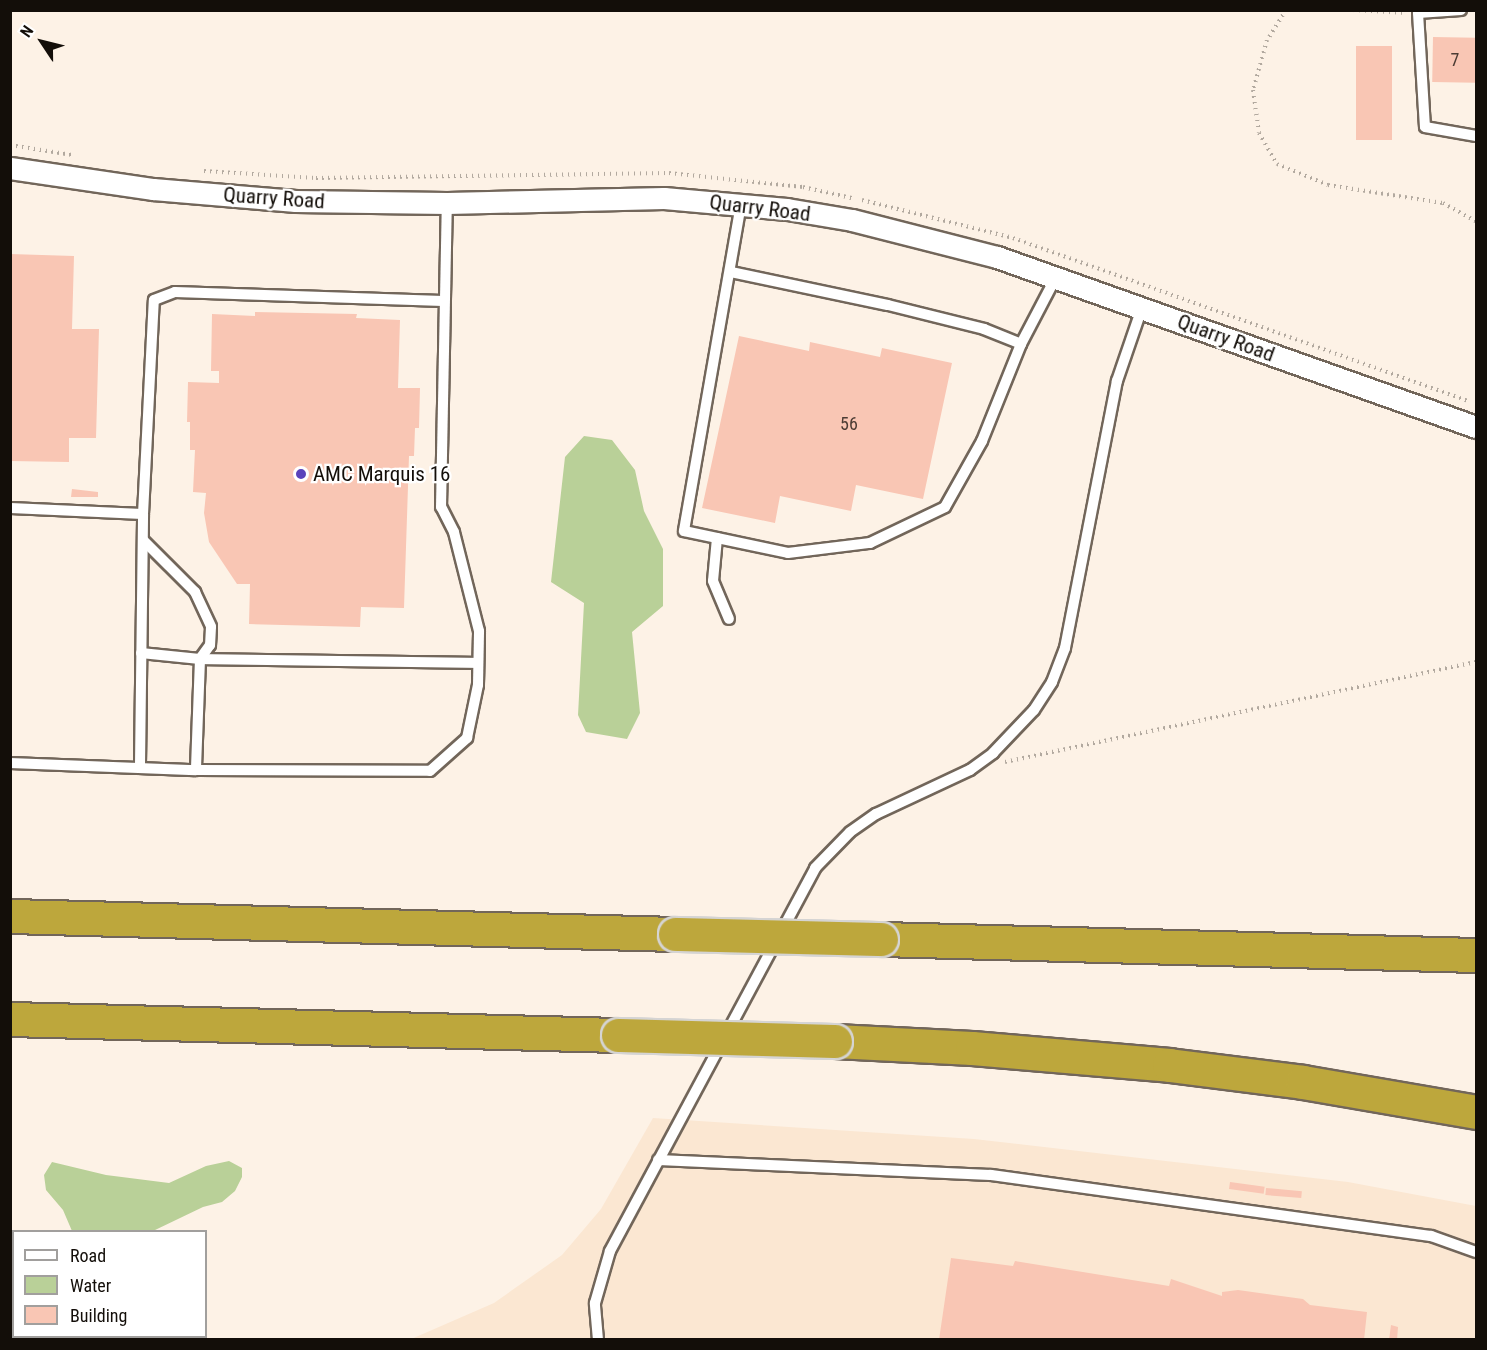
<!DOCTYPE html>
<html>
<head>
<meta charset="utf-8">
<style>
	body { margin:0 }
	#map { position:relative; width:1487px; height:1350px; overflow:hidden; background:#fdf2e6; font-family:"Roboto Condensed",sans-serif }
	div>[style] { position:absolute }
	.built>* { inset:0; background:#fbe7d2 }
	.water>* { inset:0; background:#b9d098 }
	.building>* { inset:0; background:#f9c6b4; transform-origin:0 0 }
	.path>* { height:4px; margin-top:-2px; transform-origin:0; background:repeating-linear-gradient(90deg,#b2a99f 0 1.5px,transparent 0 6px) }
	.roads { filter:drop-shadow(2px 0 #72665a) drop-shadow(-2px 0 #72665a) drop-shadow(0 2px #72665a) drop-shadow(0 -2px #72665a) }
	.service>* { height:10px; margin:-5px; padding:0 5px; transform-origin:5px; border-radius:5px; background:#fff }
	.minor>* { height:21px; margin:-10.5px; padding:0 10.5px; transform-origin:10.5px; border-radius:10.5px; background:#fff }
	.motorway>* { height:33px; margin:-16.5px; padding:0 16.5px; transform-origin:16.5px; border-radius:16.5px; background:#bda73c }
	.bridges { filter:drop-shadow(2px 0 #d5d4d3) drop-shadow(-2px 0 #d5d4d3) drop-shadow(0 2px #d5d4d3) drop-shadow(0 -2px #d5d4d3) }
	.motorway-bridge>* { height:33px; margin:-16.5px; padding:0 16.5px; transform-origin:16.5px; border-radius:16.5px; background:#bda73c }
	.dots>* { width:16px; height:16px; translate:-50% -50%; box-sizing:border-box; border:3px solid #fff; border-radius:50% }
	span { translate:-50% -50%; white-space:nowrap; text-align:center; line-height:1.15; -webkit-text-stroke:4.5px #fff; paint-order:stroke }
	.number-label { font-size:18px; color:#4c3c34 }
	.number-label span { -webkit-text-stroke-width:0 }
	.street-label { font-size:21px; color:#130e09 }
	.poi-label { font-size:21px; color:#130e09 }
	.left { translate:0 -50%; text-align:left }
	.frame { position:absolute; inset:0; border:12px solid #130e09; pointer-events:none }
	.legend { position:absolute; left:12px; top:1230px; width:195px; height:108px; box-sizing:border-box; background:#fff; border:2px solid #a19f9d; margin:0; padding:8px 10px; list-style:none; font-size:18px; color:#130e09 }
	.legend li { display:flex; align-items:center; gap:12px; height:30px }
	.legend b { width:30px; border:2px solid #a19f9d }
	.north { position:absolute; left:12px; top:12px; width:60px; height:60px; -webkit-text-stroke:4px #fff; paint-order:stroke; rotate:305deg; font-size:16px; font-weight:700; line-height:24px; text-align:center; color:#130e09 }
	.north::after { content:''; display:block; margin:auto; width:21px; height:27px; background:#130e09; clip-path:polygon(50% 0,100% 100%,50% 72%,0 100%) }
</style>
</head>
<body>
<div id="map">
	<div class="built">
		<i style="clip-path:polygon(653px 1118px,974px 1139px,1348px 1182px,1476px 1206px,1476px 1339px,409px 1340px,494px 1303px,562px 1255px,601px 1209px)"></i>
	</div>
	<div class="water">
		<i style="clip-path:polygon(584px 436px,612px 440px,635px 470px,644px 511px,663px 549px,663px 606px,632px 632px,640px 713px,627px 739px,586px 732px,578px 715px,584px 603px,551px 582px,565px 457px)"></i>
		<i style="clip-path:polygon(52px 1162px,106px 1175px,169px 1183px,206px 1166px,229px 1161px,242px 1168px,242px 1177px,235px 1191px,222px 1202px,203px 1207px,153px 1231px,72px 1231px,63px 1210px,46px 1190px,44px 1175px)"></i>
	</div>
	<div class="building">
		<i style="left:1433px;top:37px;width:43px;height:45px;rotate:1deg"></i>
		<i style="left:1392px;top:46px;width:94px;height:36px;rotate:90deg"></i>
		<i style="clip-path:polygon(10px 254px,74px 256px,72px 329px,99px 329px,96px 438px,69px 438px,69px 462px,10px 461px)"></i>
		<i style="clip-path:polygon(255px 312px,357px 314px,356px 318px,400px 320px,398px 388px,420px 388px,419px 428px,415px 428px,414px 456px,409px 456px,404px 608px,361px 607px,360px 627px,249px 624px,250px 584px,237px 584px,209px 542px,204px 513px,206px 493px,193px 492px,195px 450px,190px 450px,190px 422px,187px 422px,188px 382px,219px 383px,219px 371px,211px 371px,212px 314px,255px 316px)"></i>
		<i style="clip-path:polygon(739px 336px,809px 351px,810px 342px,880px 357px,882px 348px,952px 363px,923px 499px,856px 485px,851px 511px,780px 496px,775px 523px,702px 508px)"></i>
		<i style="clip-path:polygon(72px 489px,98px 492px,98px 497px,71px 497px)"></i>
		<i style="left:1230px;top:1182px;width:35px;height:7px;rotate:8deg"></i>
		<i style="left:1266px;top:1188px;width:36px;height:7px;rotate:5deg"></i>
		<i style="clip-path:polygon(951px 1258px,1013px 1266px,1015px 1261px,1169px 1286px,1171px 1279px,1222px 1296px,1222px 1292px,1238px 1290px,1303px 1299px,1310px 1305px,1367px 1312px,1364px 1340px,939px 1340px)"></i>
		<i style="clip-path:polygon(1391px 1325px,1398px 1327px,1397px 1340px,1389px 1340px)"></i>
	</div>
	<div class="path">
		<i style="left:1286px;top:10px;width:36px;rotate:122deg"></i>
		<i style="left:1267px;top:40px;width:52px;rotate:105.6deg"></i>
		<i style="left:1253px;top:90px;width:43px;rotate:82.1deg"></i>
		<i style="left:1259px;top:133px;width:36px;rotate:60deg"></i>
		<i style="left:1277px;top:164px;width:55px;rotate:22.4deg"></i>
		<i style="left:1328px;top:185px;width:116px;rotate:8.9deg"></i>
		<i style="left:1443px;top:203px;width:38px;rotate:29deg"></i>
		<i style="left:1353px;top:10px;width:53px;rotate:3.2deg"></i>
		<i style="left:10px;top:145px;width:63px;rotate:9.2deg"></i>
		<i style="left:204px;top:171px;width:112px;rotate:3.6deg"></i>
		<i style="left:316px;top:178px;width:353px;rotate:-0.8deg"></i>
		<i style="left:669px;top:173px;width:135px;rotate:6deg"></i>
		<i style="left:803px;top:187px;width:50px;rotate:12.7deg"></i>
		<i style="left:862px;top:200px;width:156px;rotate:14.1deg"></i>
		<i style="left:1013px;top:238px;width:484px;rotate:19.7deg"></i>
		<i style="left:1005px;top:762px;width:481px;rotate:-12deg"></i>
	</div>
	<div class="roads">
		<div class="service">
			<i style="left:1461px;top:10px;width:43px;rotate:176deg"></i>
			<i style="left:1418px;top:13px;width:114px;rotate:86.5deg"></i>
			<i style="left:1425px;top:127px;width:52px;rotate:10deg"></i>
			<i style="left:741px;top:204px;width:332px;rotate:99.9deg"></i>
			<i style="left:684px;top:531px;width:106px;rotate:11.9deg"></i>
			<i style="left:788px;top:553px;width:83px;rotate:-7deg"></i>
			<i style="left:870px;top:543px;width:83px;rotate:-25.6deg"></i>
			<i style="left:945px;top:507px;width:76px;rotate:-60.7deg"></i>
			<i style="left:982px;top:441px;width:105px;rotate:-68.1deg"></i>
			<i style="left:1021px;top:344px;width:76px;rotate:-62.4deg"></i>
			<i style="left:731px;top:272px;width:160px;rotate:11.9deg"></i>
			<i style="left:888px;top:305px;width:99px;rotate:14deg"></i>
			<i style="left:984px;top:329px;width:40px;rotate:22deg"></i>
			<i style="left:10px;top:508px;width:133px;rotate:2.6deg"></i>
			<i style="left:717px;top:538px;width:43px;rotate:95.3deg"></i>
			<i style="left:713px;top:581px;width:41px;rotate:67.2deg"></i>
			<i style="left:143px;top:540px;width:74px;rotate:45deg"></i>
			<i style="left:195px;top:592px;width:38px;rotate:65deg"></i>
			<i style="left:211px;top:627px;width:18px;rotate:93deg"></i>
			<i style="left:210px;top:645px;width:17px;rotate:126deg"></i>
			<i style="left:200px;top:659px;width:111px;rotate:92.1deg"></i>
			<i style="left:141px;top:653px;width:59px;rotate:5.8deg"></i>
			<i style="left:200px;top:659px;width:278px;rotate:0.8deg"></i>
			<i style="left:10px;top:763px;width:186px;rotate:2.2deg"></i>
			<i style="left:196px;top:770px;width:234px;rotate:0.2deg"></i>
			<i style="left:430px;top:771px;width:50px;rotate:-41.7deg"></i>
			<i style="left:467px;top:738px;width:54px;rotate:-78.3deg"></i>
			<i style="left:478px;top:685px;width:54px;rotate:-88.9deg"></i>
			<i style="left:479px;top:631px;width:102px;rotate:-104.2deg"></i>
			<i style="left:454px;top:532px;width:28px;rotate:-117deg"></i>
			<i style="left:441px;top:507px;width:304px;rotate:-88.9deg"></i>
			<i style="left:140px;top:765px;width:251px;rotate:-89.3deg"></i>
			<i style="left:143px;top:514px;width:214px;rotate:-87.1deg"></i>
			<i style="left:154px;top:300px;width:22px;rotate:-21deg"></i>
			<i style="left:175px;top:292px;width:268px;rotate:1.9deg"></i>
			<i style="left:658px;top:1160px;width:333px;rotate:2.6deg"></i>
			<i style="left:991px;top:1175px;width:444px;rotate:7.9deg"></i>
			<i style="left:1431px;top:1236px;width:48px;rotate:19.6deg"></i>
			<i style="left:598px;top:1340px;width:37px;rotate:-95deg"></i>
			<i style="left:595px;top:1303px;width:54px;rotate:-73.9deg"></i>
			<i style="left:610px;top:1251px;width:434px;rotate:-61.8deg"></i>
			<i style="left:815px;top:868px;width:50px;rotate:-45.8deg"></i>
			<i style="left:850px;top:832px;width:32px;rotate:-35deg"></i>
			<i style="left:876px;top:814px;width:104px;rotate:-25.1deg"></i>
			<i style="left:970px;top:770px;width:29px;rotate:-36deg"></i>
			<i style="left:993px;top:753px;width:59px;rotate:-46.4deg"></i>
			<i style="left:1034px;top:710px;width:33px;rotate:-57deg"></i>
			<i style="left:1052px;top:682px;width:36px;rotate:-69deg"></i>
			<i style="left:1065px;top:648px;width:272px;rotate:-79deg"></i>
			<i style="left:1117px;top:381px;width:77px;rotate:-71.1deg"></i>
		</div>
		<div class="minor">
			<i style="left:10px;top:168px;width:145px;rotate:8.4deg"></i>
			<i style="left:153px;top:189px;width:143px;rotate:4.8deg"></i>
			<i style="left:295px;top:201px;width:152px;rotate:0.8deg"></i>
			<i style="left:447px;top:203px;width:217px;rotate:-1.3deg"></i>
			<i style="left:664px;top:198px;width:123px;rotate:5.1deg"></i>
			<i style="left:787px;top:209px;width:66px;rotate:9.6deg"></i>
			<i style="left:852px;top:220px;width:150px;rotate:14.3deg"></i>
			<i style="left:997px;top:257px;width:508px;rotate:19.54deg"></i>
		</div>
		<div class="motorway">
			<i style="left:10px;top:916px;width:665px;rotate:1.55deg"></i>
			<i style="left:881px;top:939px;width:595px;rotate:1.54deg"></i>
			<i style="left:10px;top:1019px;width:608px;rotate:1.51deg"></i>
			<i style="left:835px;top:1041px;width:137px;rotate:2.9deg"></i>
			<i style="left:972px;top:1048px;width:198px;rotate:4.9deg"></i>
			<i style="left:1169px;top:1065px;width:135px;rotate:7.2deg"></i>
			<i style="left:1303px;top:1082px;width:176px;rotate:9.8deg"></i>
		</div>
	</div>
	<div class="bridges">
		<div class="motorway-bridge">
			<i style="left:675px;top:934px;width:206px;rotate:1.4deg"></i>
			<i style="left:618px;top:1035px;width:217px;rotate:1.6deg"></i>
		</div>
	</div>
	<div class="dots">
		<i style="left:301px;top:474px;background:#5a43bb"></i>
	</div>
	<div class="number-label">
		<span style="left:1455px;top:60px">7</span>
		<span style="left:849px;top:424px">56</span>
	</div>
	<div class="street-label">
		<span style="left:274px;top:198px;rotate:4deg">Quarry Road</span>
		<span style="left:760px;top:208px;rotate:7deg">Quarry Road</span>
		<span style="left:1226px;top:338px;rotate:20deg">Quarry Road</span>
	</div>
	<div class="poi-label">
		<span class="left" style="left:313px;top:474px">AMC Marquis 16</span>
	</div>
	<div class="frame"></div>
	<ul class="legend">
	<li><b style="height:8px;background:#fff"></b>Road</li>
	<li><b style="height:16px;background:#b9d098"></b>Water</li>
	<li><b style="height:16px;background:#f9c6b4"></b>Building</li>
	</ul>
	<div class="north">N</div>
</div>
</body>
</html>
